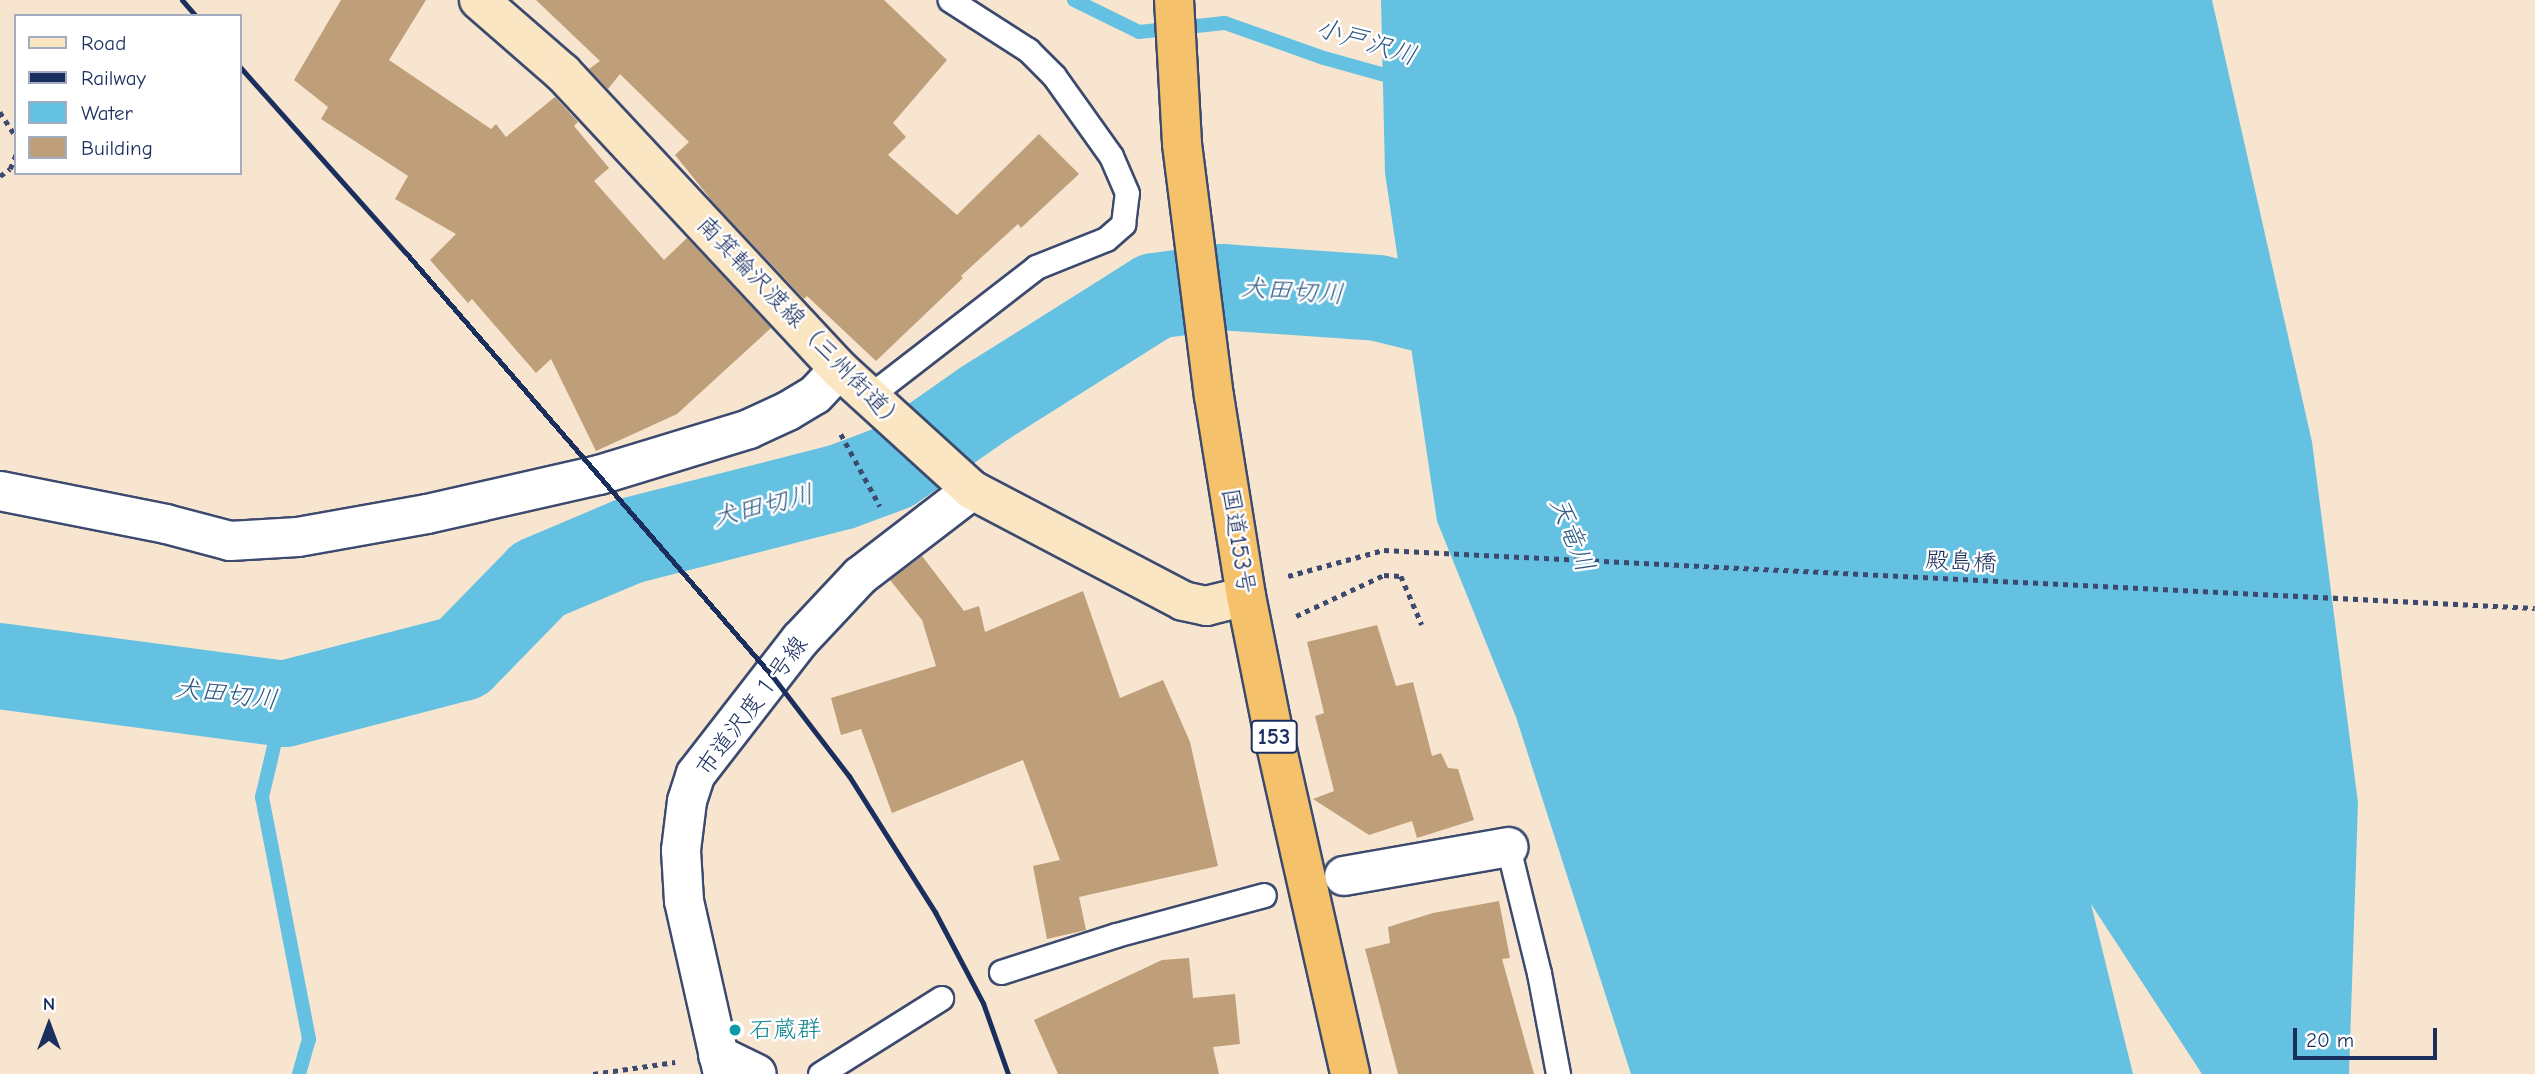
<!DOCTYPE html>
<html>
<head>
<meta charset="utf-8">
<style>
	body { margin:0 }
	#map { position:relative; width:2535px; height:1074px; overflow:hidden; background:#f7e5d0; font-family:"Comic Neue","Klee One",sans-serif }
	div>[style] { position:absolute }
	.water>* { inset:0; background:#64c1e2 }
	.stream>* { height:14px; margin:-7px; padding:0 7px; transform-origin:7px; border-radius:7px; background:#64c1e2 }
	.river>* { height:86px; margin:-43px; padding:0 43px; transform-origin:43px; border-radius:43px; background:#64c1e2 }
	.building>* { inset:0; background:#be9f7a }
	.path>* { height:4.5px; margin-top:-2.25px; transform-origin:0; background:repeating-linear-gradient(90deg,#3c4a6f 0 5px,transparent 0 10px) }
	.roads { filter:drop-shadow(2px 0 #3c4a6f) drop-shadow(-2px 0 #3c4a6f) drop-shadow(0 2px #3c4a6f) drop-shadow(0 -2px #3c4a6f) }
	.service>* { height:23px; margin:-11.5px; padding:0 11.5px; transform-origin:11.5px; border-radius:11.5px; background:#fff }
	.minor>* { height:38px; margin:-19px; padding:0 19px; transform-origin:19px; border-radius:19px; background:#fff }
	.tertiary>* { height:38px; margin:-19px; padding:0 19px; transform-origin:19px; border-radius:19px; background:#fff }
	.secondary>* { height:38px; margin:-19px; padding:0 19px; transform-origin:19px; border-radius:19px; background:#fbe6c4 }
	.trunk>* { height:38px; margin:-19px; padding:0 19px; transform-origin:19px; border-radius:19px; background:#f5c16b }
	.rail>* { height:5px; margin:-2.5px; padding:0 2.5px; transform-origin:2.5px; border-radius:2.5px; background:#1b2f5e }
	.dots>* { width:19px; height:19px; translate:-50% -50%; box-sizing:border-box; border:4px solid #fff; border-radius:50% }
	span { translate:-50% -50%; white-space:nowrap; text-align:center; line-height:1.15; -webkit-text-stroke:5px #fff; paint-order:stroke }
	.shield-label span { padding:2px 5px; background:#fff; border:2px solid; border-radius:5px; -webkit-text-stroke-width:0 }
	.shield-label { font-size:23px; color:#1b2f5e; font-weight:700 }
	.street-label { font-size:24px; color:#1b2f5e }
	.culture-label { font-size:24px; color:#0d838f }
	.left { translate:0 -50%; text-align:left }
	.water-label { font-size:26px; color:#315b86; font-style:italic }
	.legend { position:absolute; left:14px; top:14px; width:228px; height:161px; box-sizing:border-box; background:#fff; border:2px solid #a4acbf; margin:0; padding:9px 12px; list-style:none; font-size:21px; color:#1b2f5e }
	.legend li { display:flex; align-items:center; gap:14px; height:35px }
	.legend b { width:35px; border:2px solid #a4acbf }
	.north { position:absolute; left:14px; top:990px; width:70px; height:70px; -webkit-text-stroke:5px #fff; paint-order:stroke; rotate:0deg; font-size:19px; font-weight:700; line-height:28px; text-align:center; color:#1b2f5e }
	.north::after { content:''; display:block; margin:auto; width:24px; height:32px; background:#1b2f5e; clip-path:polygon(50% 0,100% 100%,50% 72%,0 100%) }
	.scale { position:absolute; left:2293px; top:1028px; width:144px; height:32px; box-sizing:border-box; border:4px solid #1b2f5e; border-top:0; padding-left:9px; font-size:21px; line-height:24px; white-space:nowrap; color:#1b2f5e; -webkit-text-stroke:5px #fff; paint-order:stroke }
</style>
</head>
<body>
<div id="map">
	<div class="water">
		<i style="clip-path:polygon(1381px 0,2212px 0,2312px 442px,2358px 803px,2349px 1074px,2202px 1074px,2091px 904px,2133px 1074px,1631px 1074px,1516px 717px,1437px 521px,1385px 173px)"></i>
	</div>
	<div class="stream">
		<i style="left:1074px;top:0;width:72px;rotate:26.2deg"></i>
		<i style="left:1139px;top:32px;width:86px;rotate:-6deg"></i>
		<i style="left:1225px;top:23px;width:105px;rotate:19.5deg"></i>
		<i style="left:1324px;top:58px;width:78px;rotate:15.6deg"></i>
		<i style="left:284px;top:704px;width:96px;rotate:103.3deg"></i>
		<i style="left:262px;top:797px;width:247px;rotate:79deg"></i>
		<i style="left:309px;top:1039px;width:36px;rotate:106deg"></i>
	</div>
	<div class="river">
		<i style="left:0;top:666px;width:287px;rotate:7.6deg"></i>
		<i style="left:284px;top:704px;width:184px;rotate:-14.5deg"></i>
		<i style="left:462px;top:658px;width:110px;rotate:-45.7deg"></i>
		<i style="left:539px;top:579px;width:98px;rotate:-22.9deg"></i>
		<i style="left:629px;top:541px;width:219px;rotate:-14.3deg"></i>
		<i style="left:841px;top:487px;width:54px;rotate:-20.4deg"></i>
		<i style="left:892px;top:468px;width:113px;rotate:-35deg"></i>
		<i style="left:985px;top:403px;width:201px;rotate:-32.2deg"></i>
		<i style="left:1155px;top:296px;width:67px;rotate:-7.8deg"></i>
		<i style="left:1221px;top:287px;width:157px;rotate:4deg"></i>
		<i style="left:1378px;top:298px;width:84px;rotate:13.7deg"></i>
		<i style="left:1460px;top:318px;width:57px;rotate:44.3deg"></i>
	</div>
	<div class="building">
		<i style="clip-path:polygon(341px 0,426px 0,389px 60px,491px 129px,496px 124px,506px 137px,555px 97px,578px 122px,574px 126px,609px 168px,594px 181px,664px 260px,687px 238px,771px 328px,677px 414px,596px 451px,551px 359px,536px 373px,472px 299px,468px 303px,430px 260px,456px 234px,395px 199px,408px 176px,321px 119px,328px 107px,294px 80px)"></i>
		<i style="clip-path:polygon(536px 0,884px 0,947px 60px,893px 123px,906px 137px,888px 155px,957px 215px,1039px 134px,1079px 174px,1021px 228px,1018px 224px,961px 276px,963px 278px,876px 361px,807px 296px,804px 299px,713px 202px,675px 155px,689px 142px,620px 74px,608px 89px,589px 69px,600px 61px)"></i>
		<i style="clip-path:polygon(922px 556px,964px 611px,979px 606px,985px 632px,1083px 591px,1120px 698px,1163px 680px,1190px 742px,1218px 866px,1079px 897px,1086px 930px,1047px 939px,1033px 866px,1060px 860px,1023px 760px,892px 813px,861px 729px,841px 735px,831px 698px,936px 666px,922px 620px,890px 580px)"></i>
		<i style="clip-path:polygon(1377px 625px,1396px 686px,1413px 682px,1432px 756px,1441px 753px,1448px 768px,1458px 769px,1474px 820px,1417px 838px,1412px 821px,1369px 835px,1313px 799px,1334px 791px,1315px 716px,1324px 713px,1307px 642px)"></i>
		<i style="clip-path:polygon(1499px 901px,1510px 958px,1502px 959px,1534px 1074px,1398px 1074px,1365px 949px,1390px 943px,1388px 927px,1433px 913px)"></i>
		<i style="clip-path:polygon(1189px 958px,1193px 998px,1235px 994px,1240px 1044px,1213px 1047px,1219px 1074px,1058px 1074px,1034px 1020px,1162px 960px)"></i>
	</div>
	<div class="path">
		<i style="left:0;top:112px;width:30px;rotate:57deg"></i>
		<i style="left:0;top:176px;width:12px;rotate:-35deg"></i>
		<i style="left:10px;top:169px;width:16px;rotate:-68deg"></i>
		<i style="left:841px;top:434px;width:82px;rotate:61.6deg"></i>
		<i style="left:1288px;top:576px;width:99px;rotate:-15.2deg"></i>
		<i style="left:1384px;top:550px;width:1152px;rotate:2.88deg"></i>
		<i style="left:1296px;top:616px;width:97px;rotate:-25deg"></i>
		<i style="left:1384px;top:575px;width:17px;rotate:3deg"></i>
		<i style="left:1401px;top:576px;width:53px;rotate:66.8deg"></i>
		<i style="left:593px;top:1074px;width:83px;rotate:-8.3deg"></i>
	</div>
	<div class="roads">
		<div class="service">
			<i style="left:868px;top:397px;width:212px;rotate:-37.7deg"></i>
			<i style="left:1036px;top:267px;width:75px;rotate:-21.8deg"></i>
			<i style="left:1106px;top:239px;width:23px;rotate:-41deg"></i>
			<i style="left:1123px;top:224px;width:31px;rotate:-83deg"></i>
			<i style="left:1127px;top:193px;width:40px;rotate:-113.4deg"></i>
			<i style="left:1111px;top:156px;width:98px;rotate:-125.5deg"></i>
			<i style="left:1054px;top:76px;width:37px;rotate:-135deg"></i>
			<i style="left:1028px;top:50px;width:93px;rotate:-147.3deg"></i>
			<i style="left:1508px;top:847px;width:130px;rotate:76.2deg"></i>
			<i style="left:1539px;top:973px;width:103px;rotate:79.3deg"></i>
			<i style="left:1001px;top:972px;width:121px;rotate:-17.8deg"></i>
			<i style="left:1116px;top:935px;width:153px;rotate:-15.1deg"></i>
			<i style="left:820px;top:1074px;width:143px;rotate:-32.1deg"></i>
		</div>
		<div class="minor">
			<i style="left:1344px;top:876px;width:167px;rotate:-10deg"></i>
			<i style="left:718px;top:1055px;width:43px;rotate:26deg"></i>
			<i style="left:723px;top:1074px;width:177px;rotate:-102.7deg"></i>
			<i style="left:684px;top:901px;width:51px;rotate:-93.4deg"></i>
			<i style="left:681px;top:850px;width:49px;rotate:-83deg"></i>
			<i style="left:687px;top:801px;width:28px;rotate:-72deg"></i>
			<i style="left:696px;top:774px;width:170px;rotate:-52.2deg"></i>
			<i style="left:800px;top:640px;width:88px;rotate:-46.8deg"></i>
			<i style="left:860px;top:576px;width:141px;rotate:-37.5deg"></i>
		</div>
		<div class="tertiary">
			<i style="left:0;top:491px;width:169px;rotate:11.2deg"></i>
			<i style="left:166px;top:524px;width:66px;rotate:14.9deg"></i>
			<i style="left:230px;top:541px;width:68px;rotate:-3.4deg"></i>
			<i style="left:298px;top:537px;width:131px;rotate:-10.1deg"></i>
			<i style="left:427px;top:514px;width:176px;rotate:-12.8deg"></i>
			<i style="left:599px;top:475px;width:157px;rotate:-17deg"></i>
			<i style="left:749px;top:429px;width:43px;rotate:-24.8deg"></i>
			<i style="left:788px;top:411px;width:31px;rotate:-31deg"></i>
			<i style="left:815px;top:395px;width:35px;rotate:-47deg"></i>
		</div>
		<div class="secondary">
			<i style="left:479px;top:0;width:111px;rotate:41deg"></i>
			<i style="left:563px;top:73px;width:405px;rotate:47deg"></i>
			<i style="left:839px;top:369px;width:180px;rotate:42.3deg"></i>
			<i style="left:972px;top:490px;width:238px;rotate:27.7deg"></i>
			<i style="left:1183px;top:601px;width:24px;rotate:12deg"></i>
			<i style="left:1206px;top:606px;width:41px;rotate:-14deg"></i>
		</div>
		<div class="trunk">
			<i style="left:1174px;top:0;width:144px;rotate:86.8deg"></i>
			<i style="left:1182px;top:144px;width:254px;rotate:82.8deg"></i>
			<i style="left:1214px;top:396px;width:203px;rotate:80.9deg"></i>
			<i style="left:1246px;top:596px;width:143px;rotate:78.7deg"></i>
			<i style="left:1274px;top:736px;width:346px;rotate:77.3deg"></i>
		</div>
	</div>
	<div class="rail">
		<i style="left:182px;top:0;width:21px;rotate:49deg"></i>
		<i style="left:240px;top:67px;width:249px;rotate:48.3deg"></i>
		<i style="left:406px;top:253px;width:561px;rotate:49.12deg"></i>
		<i style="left:773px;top:677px;width:125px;rotate:52.5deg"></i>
		<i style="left:849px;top:776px;width:161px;rotate:57.7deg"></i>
		<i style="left:935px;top:912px;width:103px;rotate:62.2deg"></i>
		<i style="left:983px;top:1003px;width:75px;rotate:70.6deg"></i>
	</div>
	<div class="dots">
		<i style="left:735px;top:1030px;background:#0f9aa8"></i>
	</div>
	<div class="shield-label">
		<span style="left:1274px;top:737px">153</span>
	</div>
	<div class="street-label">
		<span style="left:801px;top:324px;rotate:46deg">南箕輪沢渡線（三州街道）</span>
		<span style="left:1238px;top:541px;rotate:81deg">国道153号</span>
		<span style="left:1961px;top:562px;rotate:3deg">殿島橋</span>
		<span style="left:752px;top:706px;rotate:-53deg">市道沢度１号線</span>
	</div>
	<div class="culture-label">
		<span class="left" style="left:749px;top:1030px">石蔵群</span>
	</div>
	<div class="water-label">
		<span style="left:1366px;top:43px;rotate:17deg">小戸沢川</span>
		<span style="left:1292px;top:292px;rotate:4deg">犬田切川</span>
		<span style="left:763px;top:507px;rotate:-14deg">犬田切川</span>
		<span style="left:1571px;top:535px;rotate:68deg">天竜川</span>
		<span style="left:226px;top:695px;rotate:7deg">犬田切川</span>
	</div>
	<ul class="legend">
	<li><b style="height:9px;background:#fbe6c4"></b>Road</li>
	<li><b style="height:9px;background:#1b2f5e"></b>Railway</li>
	<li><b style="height:19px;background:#64c1e2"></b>Water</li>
	<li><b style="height:19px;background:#be9f7a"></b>Building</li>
	</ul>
	<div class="north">N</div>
	<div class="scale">20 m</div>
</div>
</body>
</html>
